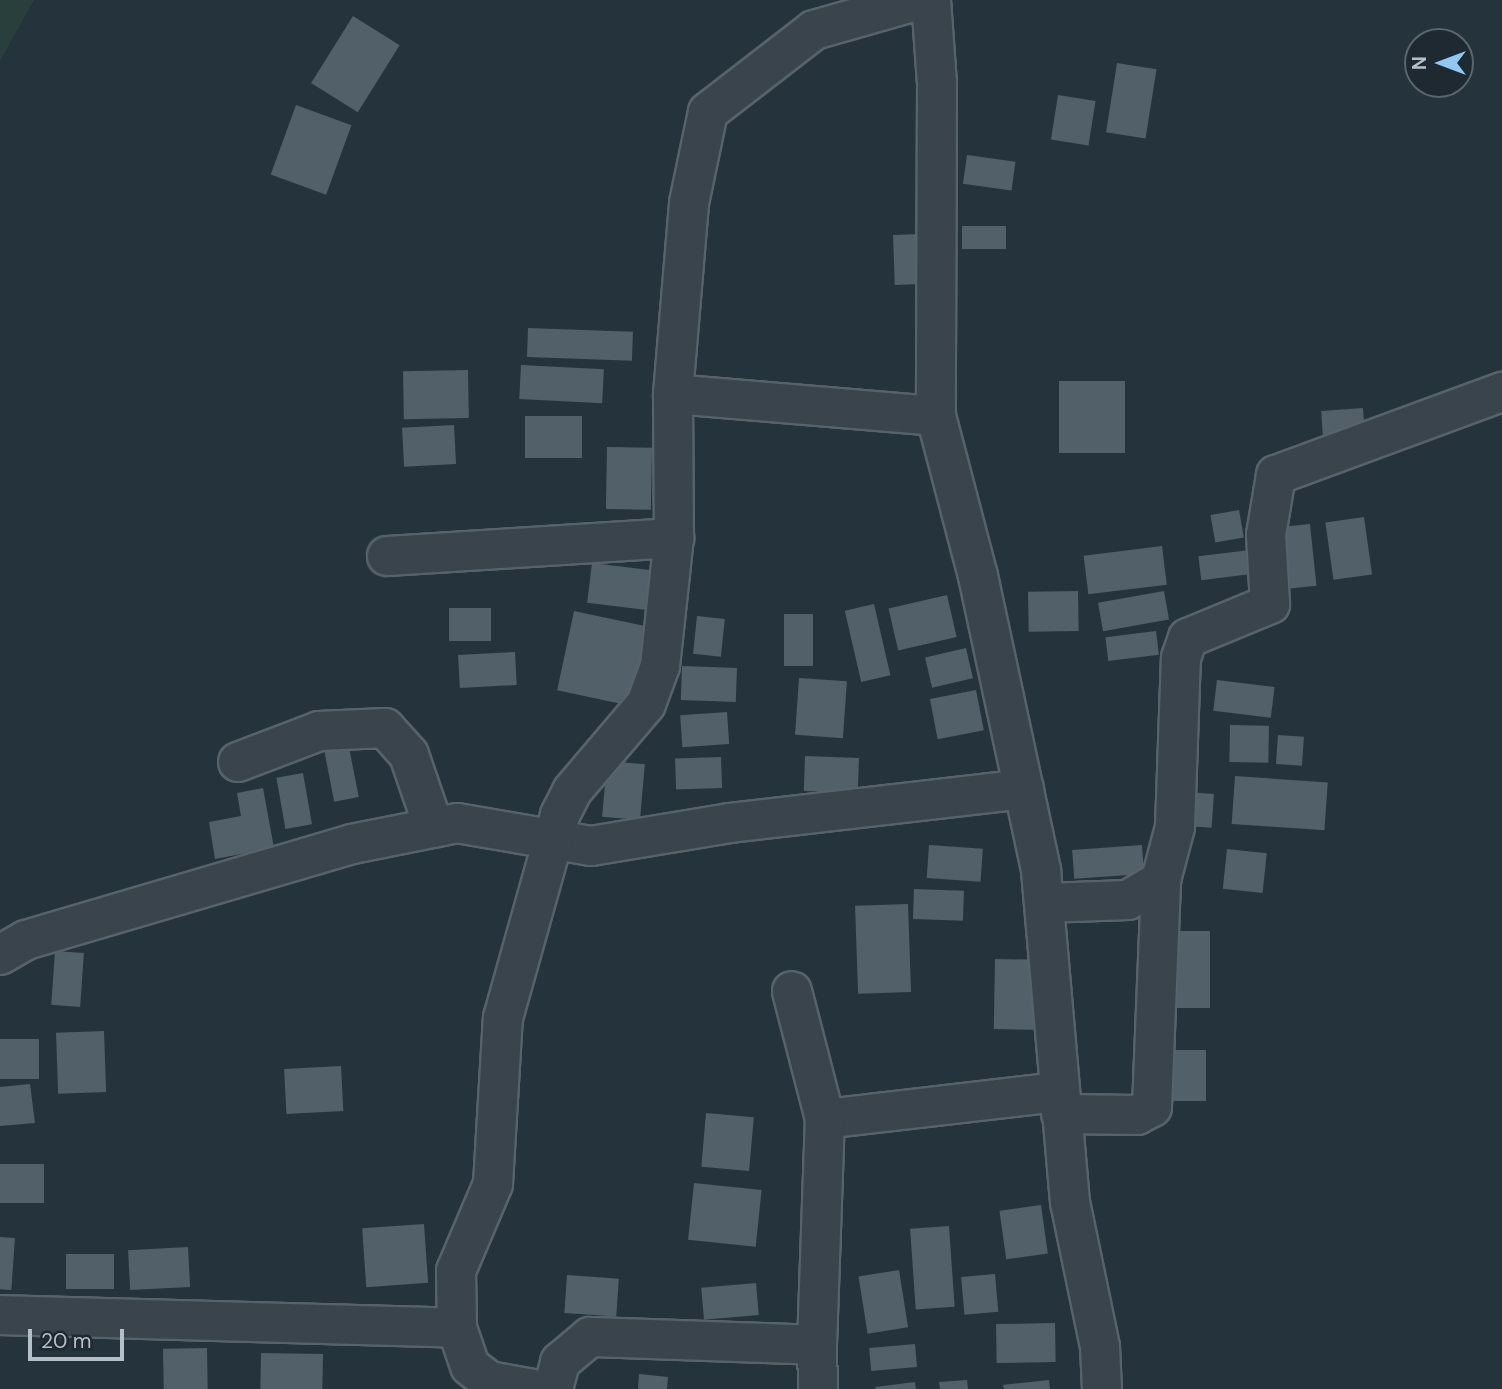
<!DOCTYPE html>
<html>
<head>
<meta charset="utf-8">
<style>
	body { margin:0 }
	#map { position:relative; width:1502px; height:1389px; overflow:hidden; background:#25333c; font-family:"DM Sans",sans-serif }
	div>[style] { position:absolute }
	.green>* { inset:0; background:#283f3c }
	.building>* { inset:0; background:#516069; transform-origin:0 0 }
	.roads { filter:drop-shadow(2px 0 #57626a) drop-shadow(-2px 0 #57626a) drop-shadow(0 2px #57626a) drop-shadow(0 -2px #57626a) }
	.minor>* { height:38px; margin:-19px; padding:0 19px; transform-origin:19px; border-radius:19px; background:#39444c }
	span { translate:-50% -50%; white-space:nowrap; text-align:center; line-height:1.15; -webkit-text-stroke:7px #1e2931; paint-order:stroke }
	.north { position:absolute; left:1404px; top:28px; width:70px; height:70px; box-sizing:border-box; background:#1e2931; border:2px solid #5a656d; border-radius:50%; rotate:270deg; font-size:19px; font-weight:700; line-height:28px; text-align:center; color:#b5bfc7 }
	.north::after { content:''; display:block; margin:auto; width:24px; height:32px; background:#90c8f1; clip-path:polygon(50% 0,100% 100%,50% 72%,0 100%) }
	.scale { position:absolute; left:28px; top:1329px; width:96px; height:32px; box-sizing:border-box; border:4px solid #b5bfc7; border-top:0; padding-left:9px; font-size:21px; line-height:24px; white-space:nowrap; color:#b5bfc7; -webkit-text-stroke:5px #1e2931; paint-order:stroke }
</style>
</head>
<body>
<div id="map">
	<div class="green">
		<i style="clip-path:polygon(0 0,34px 0,0 61px)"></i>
	</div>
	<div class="building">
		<i style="left:353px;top:16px;width:55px;height:79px;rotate:32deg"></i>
		<i style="left:1117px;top:63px;width:40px;height:70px;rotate:9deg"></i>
		<i style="left:1058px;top:95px;width:38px;height:45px;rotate:9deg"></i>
		<i style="left:296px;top:105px;width:59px;height:74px;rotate:20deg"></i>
		<i style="left:967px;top:155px;width:49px;height:29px;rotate:8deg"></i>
		<i style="left:962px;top:226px;width:44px;height:23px"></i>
		<i style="left:920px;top:234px;width:50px;height:27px;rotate:88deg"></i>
		<i style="left:528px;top:328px;width:105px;height:29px;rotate:2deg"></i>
		<i style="left:521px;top:365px;width:83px;height:34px;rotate:3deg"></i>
		<i style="left:468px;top:370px;width:48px;height:65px;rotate:89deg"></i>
		<i style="left:1059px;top:381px;width:66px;height:72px"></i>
		<i style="left:1363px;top:408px;width:28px;height:42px;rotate:86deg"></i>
		<i style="left:525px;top:416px;width:57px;height:42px"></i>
		<i style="left:454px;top:425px;width:39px;height:52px;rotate:87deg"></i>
		<i style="left:607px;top:447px;width:45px;height:62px;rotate:1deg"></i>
		<i style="left:1239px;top:510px;width:28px;height:29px;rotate:80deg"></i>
		<i style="left:1364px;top:517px;width:58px;height:39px;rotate:82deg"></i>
		<i style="left:1310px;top:524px;width:62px;height:34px;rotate:84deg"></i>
		<i style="left:1162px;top:546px;width:39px;height:79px;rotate:83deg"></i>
		<i style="left:1250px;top:550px;width:24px;height:52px;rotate:83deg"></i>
		<i style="left:592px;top:563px;width:62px;height:40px;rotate:7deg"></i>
		<i style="left:1078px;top:591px;width:40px;height:50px;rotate:89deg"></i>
		<i style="left:1164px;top:591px;width:29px;height:67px;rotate:80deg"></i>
		<i style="left:947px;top:595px;width:43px;height:60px;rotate:77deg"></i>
		<i style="left:874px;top:604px;width:73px;height:30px;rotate:77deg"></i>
		<i style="left:491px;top:608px;width:33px;height:42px;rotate:90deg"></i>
		<i style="left:574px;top:611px;width:77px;height:81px;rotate:12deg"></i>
		<i style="left:784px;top:614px;width:29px;height:52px"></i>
		<i style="left:697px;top:616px;width:28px;height:38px;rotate:6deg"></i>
		<i style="left:1156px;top:631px;width:24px;height:51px;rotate:83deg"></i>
		<i style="left:966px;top:648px;width:31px;height:42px;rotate:77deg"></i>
		<i style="left:515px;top:652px;width:33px;height:57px;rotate:87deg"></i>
		<i style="left:682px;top:666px;width:55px;height:34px;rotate:2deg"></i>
		<i style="left:799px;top:678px;width:48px;height:57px;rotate:4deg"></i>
		<i style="left:1217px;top:680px;width:58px;height:31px;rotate:7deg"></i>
		<i style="left:976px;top:690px;width:41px;height:47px;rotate:79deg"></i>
		<i style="left:727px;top:712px;width:32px;height:47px;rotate:86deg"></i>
		<i style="left:1230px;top:725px;width:39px;height:37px;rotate:1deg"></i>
		<i style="left:1278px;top:735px;width:26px;height:29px;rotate:4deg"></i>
		<i style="left:349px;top:747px;width:51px;height:25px;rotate:79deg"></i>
		<i style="left:805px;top:756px;width:54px;height:35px;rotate:2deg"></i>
		<i style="left:721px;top:757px;width:31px;height:46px;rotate:88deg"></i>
		<i style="left:607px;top:761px;width:38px;height:56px;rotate:5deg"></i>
		<i style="left:303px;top:773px;width:52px;height:27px;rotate:80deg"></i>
		<i style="left:1235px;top:776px;width:93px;height:48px;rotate:4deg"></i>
		<i style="clip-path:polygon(263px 788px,274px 848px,215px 859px,209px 822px,241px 816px,237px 793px)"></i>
		<i style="left:1187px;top:792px;width:27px;height:34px;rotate:4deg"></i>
		<i style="left:929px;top:845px;width:54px;height:33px;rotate:4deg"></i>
		<i style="left:1142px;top:845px;width:29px;height:70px;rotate:86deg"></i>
		<i style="left:1227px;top:849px;width:40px;height:40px;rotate:6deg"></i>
		<i style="left:914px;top:889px;width:50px;height:30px;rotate:2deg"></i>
		<i style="left:908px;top:904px;width:88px;height:53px;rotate:88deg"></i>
		<i style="left:1167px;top:931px;width:43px;height:77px"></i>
		<i style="left:55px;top:951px;width:29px;height:54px;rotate:4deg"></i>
		<i style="left:995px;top:959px;width:45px;height:70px;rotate:1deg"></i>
		<i style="left:104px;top:1031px;width:61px;height:48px;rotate:88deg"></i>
		<i style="left:0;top:1039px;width:39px;height:40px"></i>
		<i style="left:1159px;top:1050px;width:47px;height:51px"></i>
		<i style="left:341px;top:1066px;width:45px;height:57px;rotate:87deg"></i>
		<i style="clip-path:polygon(30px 1084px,35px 1123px,0 1126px,0 1087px)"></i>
		<i style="left:706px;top:1113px;width:48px;height:54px;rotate:5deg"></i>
		<i style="left:0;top:1164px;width:44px;height:39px"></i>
		<i style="left:694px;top:1183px;width:68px;height:57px;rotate:6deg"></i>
		<i style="left:1041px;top:1205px;width:49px;height:42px;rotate:82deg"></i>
		<i style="left:424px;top:1224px;width:59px;height:62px;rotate:86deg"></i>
		<i style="left:949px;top:1226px;width:81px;height:39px;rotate:86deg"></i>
		<i style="left:0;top:1237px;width:15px;height:52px;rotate:4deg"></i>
		<i style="left:188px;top:1247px;width:40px;height:60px;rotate:87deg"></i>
		<i style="left:66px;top:1254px;width:48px;height:35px"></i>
		<i style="left:899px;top:1270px;width:58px;height:41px;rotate:81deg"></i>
		<i style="left:995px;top:1274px;width:38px;height:34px;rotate:85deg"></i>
		<i style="left:567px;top:1275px;width:52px;height:38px;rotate:4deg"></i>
		<i style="left:756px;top:1283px;width:32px;height:55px;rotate:85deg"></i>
		<i style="left:1055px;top:1323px;width:39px;height:59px;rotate:89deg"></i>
		<i style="left:915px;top:1344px;width:23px;height:46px;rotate:85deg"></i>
		<i style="left:207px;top:1348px;width:41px;height:44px;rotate:89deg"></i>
		<i style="left:261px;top:1353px;width:62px;height:36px;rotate:1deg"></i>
		<i style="clip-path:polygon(639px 1374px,668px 1377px,667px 1389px,638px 1389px)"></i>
		<i style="clip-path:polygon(967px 1380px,968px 1389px,940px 1389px,939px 1382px)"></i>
		<i style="left:1049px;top:1380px;width:9px;height:46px;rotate:84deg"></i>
		<i style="clip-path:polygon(915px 1382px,916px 1389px,876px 1389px,875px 1387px)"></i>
	</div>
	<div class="roads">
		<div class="minor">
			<i style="left:931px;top:0;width:83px;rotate:85.9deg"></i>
			<i style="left:937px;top:83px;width:333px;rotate:90.2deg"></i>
			<i style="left:936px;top:416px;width:165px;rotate:75.3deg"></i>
			<i style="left:978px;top:576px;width:302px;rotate:77.9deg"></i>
			<i style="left:1041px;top:871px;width:332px;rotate:85deg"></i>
			<i style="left:1070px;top:1202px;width:148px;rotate:78.3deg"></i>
			<i style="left:1100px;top:1347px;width:42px;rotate:87.3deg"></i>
			<i style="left:673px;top:394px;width:264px;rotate:4.8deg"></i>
			<i style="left:387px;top:556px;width:288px;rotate:-3.6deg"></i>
			<i style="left:238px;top:762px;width:87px;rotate:-20.9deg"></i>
			<i style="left:319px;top:731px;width:66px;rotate:-2.6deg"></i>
			<i style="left:385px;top:728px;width:36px;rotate:48deg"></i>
			<i style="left:409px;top:755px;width:77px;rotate:71.1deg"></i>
			<i style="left:1045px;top:903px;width:83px;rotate:-2.1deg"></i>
			<i style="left:1128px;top:900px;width:39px;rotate:-31deg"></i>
			<i style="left:1161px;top:880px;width:55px;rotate:-75.2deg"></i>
			<i style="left:1175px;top:827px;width:169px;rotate:-88deg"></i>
			<i style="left:1181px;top:658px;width:21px;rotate:-71deg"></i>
			<i style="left:1188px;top:638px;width:89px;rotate:-22.5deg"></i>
			<i style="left:1270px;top:604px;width:69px;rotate:-93.3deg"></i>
			<i style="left:1266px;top:535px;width:61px;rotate:-80.5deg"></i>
			<i style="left:1276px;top:475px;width:241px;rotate:-20.2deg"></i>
			<i style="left:0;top:955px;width:30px;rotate:-30deg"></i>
			<i style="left:26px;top:940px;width:340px;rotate:-16.4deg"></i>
			<i style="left:352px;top:844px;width:107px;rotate:-11.3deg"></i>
			<i style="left:457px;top:823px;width:136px;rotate:9.7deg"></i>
			<i style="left:591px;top:846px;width:141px;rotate:-9.4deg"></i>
			<i style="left:730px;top:823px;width:296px;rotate:-6.6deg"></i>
			<i style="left:1061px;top:1114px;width:76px;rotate:0.8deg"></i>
			<i style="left:1137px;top:1115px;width:17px;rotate:-28deg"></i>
			<i style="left:1152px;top:1107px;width:227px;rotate:-87.7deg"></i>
			<i style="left:825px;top:1119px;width:235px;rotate:-6.6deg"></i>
			<i style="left:0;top:1315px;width:457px;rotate:1.6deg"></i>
			<i style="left:817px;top:1345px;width:44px;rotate:88.7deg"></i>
			<i style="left:533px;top:1389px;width:45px;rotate:-169.7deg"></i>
			<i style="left:489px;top:1381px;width:24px;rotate:-142deg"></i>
			<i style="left:470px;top:1366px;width:40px;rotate:-108.9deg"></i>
			<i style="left:457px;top:1328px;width:57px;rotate:-91deg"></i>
			<i style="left:456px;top:1271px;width:95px;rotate:-67deg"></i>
			<i style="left:493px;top:1184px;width:166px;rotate:-86.6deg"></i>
			<i style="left:503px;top:1018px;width:211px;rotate:-74.3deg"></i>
			<i style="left:560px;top:815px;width:27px;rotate:-63deg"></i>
			<i style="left:572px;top:791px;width:114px;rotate:-49.6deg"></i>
			<i style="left:646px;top:704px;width:40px;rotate:-69.8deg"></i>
			<i style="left:660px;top:666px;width:129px;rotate:-83.8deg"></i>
			<i style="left:674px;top:538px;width:144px;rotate:-90.4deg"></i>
			<i style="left:673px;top:394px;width:192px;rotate:-85.2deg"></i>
			<i style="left:689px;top:203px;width:93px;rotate:-78.2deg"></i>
			<i style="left:708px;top:112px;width:134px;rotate:-37.7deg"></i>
			<i style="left:814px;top:30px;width:109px;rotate:-15.9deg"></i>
			<i style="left:553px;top:1389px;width:28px;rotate:-75deg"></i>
			<i style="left:560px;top:1362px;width:39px;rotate:-40deg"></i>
			<i style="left:590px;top:1337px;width:227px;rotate:2deg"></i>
			<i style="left:817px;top:1345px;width:226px;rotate:-88deg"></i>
			<i style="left:825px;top:1119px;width:132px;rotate:-104.5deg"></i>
		</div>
	</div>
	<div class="north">N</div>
	<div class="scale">20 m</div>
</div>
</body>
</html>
